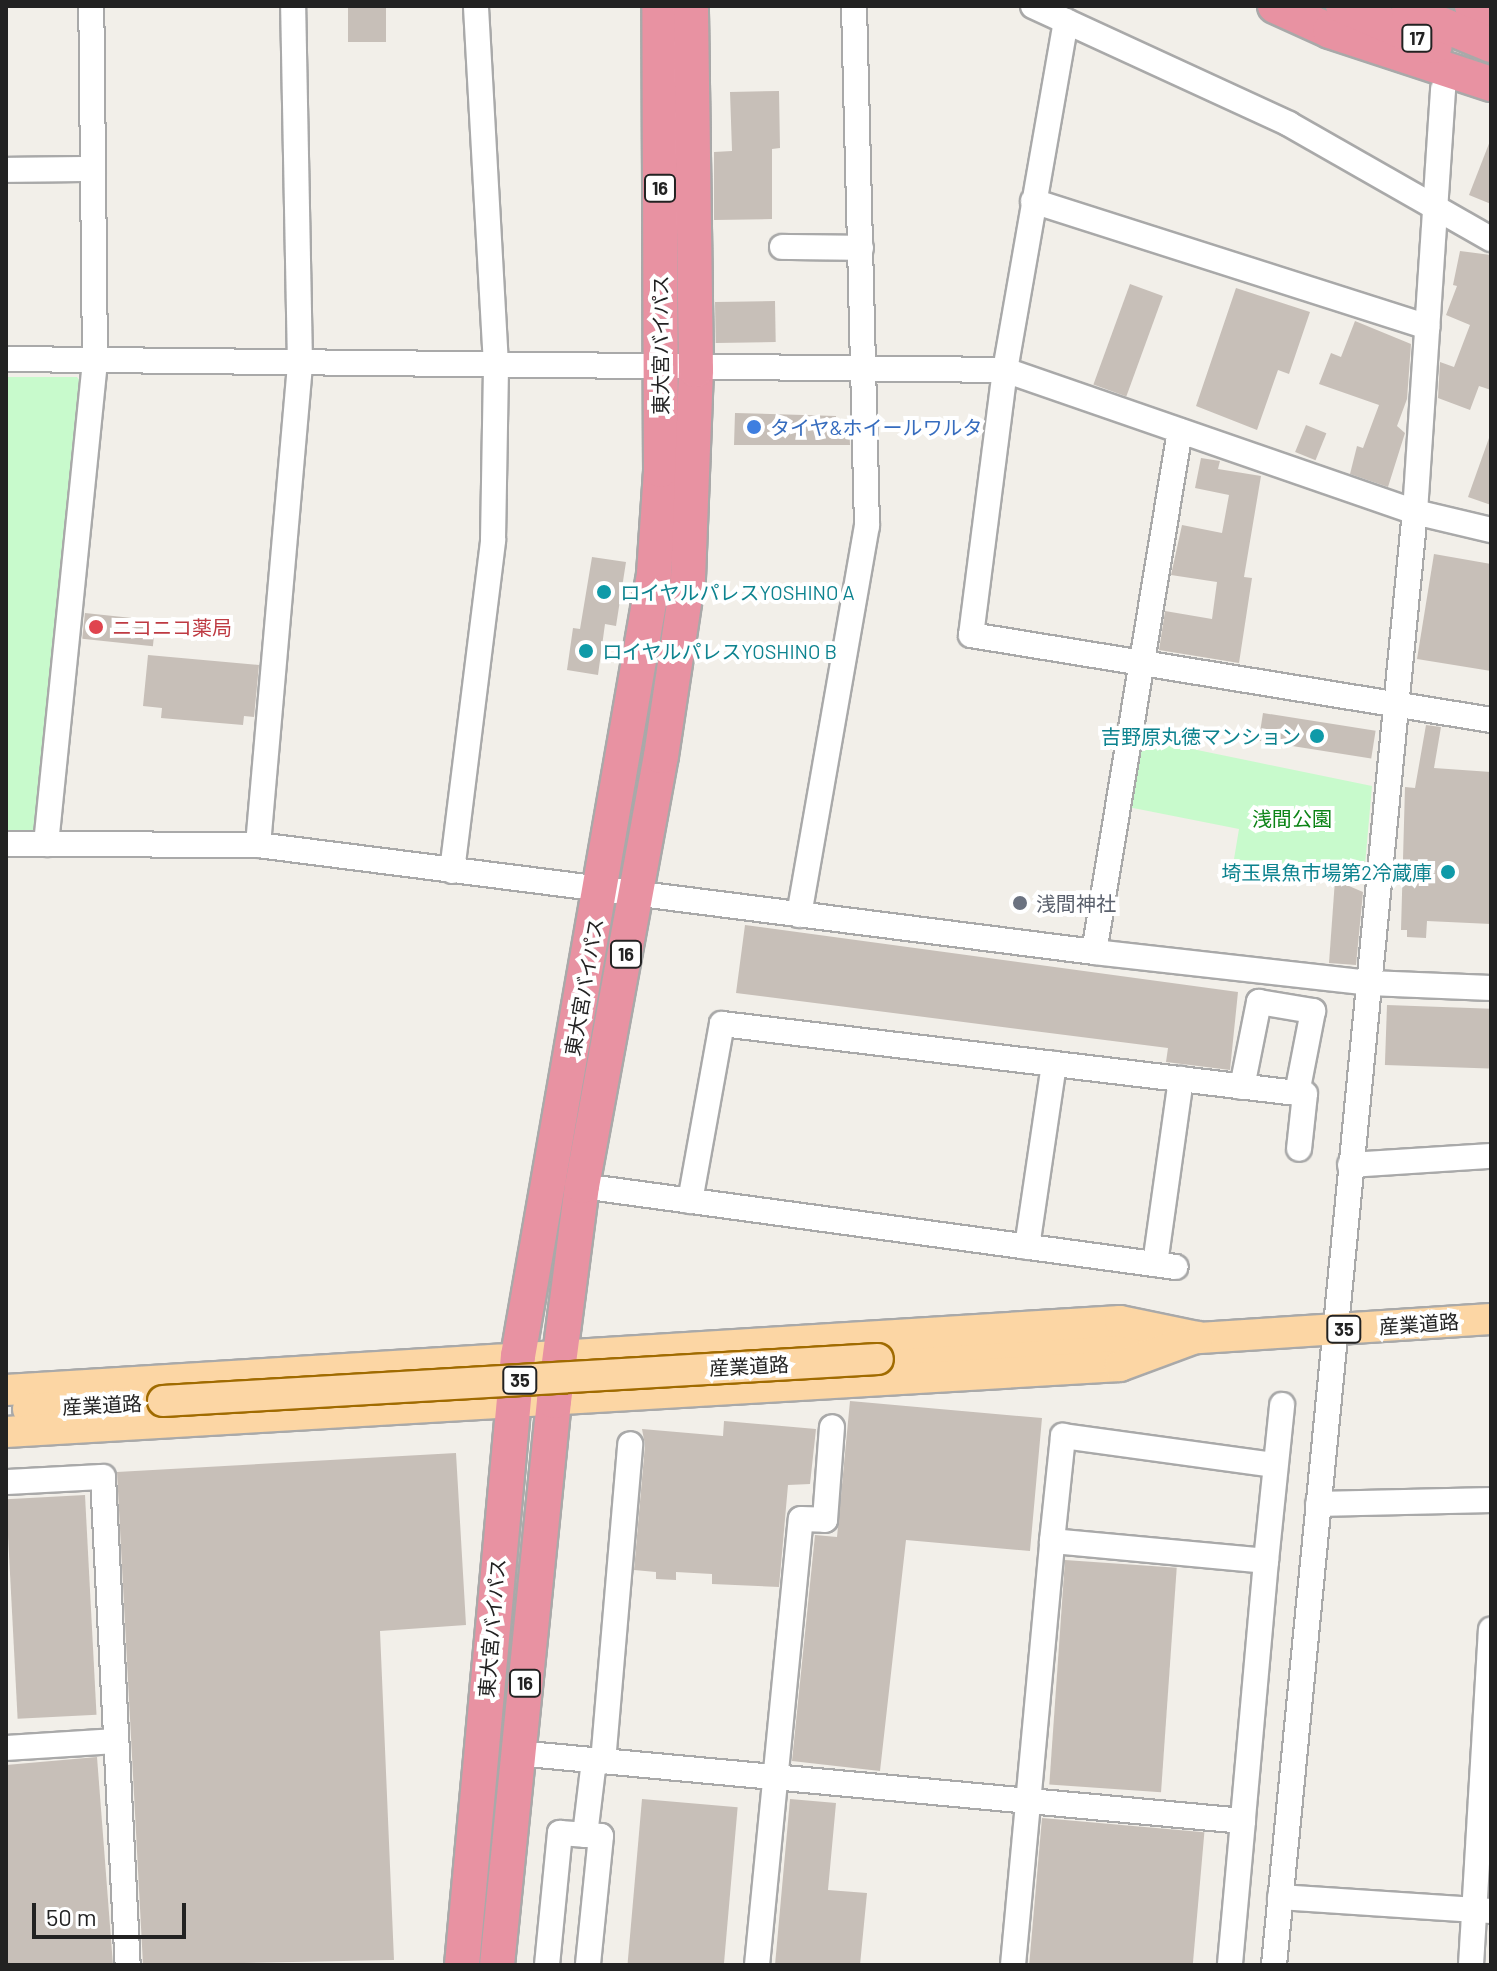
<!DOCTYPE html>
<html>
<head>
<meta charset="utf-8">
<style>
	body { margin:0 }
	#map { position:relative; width:1497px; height:1971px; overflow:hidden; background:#f2efe9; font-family:Barlow,"Noto Sans JP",sans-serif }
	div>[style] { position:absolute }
	.park>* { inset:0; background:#c8facc }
	.building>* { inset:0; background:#c7bfb8; transform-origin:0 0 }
	.roads { filter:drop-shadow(2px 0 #a9a9a9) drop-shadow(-2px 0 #a9a9a9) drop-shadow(0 2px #a9a9a9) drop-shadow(0 -2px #a9a9a9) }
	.minor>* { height:24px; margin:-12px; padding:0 12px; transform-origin:12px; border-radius:12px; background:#fff }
	.major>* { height:30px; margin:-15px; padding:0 15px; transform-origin:15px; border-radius:15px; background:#fcd6a4 }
	.highway>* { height:34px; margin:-17px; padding:0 17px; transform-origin:17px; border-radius:17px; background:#e892a2 }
	.bridges { filter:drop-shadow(2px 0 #a06b00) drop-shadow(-2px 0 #a06b00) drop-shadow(0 2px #a06b00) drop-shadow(0 -2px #a06b00) }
	.major-bridge>* { height:30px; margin:-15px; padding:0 15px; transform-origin:15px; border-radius:15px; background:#fcd6a4 }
	.dots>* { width:22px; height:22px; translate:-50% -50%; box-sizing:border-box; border:4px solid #fff; border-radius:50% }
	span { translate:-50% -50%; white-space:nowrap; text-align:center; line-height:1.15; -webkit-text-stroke:8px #fff; paint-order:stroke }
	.shield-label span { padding:2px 6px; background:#fff; border:2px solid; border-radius:6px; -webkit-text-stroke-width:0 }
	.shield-label { font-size:18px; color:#222; font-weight:700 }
	.street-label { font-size:20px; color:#222 }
	.shop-label { font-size:20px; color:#366cbe }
	.left { translate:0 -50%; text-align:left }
	.culture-label { font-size:20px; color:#0d838f }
	.right { translate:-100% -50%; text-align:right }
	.health-label { font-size:20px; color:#be3a42 }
	.park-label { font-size:20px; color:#0c8416 }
	.worship-label { font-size:20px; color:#5b616d }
	.frame { position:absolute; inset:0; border:8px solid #222; pointer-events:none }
	.scale { position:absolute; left:32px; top:1903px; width:154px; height:36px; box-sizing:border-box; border:4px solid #222; border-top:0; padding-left:10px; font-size:24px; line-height:28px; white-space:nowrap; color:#222; -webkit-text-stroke:6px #fff; paint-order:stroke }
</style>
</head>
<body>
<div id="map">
	<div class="park">
		<i style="clip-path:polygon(6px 377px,77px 377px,83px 385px,41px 826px,33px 834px,6px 833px)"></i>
		<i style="clip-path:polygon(1139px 738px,1372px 786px,1364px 876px,1234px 859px,1239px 829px,1128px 807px)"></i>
	</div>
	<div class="building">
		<i style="left:348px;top:6px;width:38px;height:36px"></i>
		<i style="clip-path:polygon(779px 91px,780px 148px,772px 149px,772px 219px,714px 220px,714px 152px,732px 151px,730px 92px)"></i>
		<i style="clip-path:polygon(1490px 141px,1491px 141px,1491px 204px,1469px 195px)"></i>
		<i style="clip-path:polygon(1460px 251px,1491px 255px,1491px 390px,1479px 386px,1470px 410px,1438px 398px,1440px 362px,1454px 367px,1470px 325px,1446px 315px,1457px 286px,1453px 285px)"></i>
		<i style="left:1130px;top:284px;width:35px;height:107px;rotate:20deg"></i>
		<i style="clip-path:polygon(1236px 288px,1310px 312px,1289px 374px,1278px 370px,1257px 430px,1196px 406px)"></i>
		<i style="left:775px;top:301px;width:41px;height:60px;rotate:89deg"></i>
		<i style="clip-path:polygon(1355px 321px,1411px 344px,1407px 399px,1397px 426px,1405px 433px,1388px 487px,1350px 474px,1357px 446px,1363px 448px,1379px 405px,1319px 384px,1331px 353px,1341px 357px)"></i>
		<i style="clip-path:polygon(735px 413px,836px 416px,836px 421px,849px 421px,850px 445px,734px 445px)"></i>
		<i style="left:1306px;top:425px;width:22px;height:29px;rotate:22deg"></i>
		<i style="clip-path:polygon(1489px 438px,1491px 438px,1491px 505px,1468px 497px)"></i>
		<i style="clip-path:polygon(1201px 458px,1220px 461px,1218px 469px,1261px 476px,1244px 577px,1252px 578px,1239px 663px,1159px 650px,1165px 611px,1212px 619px,1217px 582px,1171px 575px,1182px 525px,1222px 533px,1229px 495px,1195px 488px)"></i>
		<i style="clip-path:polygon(1434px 554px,1491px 564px,1491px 671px,1417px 659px)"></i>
		<i style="clip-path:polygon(592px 557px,626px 562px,616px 626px,605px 624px,598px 675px,567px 670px,573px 628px,580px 629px)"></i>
		<i style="left:85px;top:613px;width:71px;height:26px;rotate:6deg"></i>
		<i style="clip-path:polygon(148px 655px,259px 665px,254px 717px,244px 716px,243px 725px,161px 718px,162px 708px,143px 706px)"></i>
		<i style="left:1263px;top:713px;width:114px;height:28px;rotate:9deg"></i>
		<i style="clip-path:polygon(1426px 725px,1441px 727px,1434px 768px,1491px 772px,1491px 924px,1427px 921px,1426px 938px,1407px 937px,1407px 930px,1401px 930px,1405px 787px,1415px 788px)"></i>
		<i style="clip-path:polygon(1335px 880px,1363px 892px,1356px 965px,1329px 963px)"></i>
		<i style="clip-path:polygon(745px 925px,1238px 992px,1230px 1070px,1166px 1062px,1168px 1048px,736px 993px)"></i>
		<i style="left:1387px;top:1005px;width:104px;height:60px;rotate:2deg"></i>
		<i style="clip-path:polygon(850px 1401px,1042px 1418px,1030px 1551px,906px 1540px,880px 1771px,792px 1761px,815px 1535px,837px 1537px)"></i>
		<i style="clip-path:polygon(724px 1421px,816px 1429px,810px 1484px,788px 1485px,779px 1587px,712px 1584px,712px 1574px,676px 1572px,676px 1580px,656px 1579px,656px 1572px,634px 1570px,645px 1445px,642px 1429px,723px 1436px)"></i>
		<i style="clip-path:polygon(456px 1453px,466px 1625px,380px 1631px,394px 1960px,143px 1965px,117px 1472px)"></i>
		<i style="left:85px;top:1495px;width:220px;height:79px;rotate:87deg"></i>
		<i style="left:1065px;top:1560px;width:112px;height:225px;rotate:4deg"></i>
		<i style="clip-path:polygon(97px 1757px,113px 1965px,6px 1965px,6px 1765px)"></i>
		<i style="left:642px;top:1799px;width:96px;height:167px;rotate:5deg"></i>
		<i style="clip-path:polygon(790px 1799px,836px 1803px,828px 1890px,867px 1893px,860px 1965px,775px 1965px)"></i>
		<i style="left:1042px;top:1818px;width:163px;height:148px;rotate:5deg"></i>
	</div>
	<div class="roads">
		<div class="minor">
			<i style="left:1033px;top:6px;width:282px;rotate:24.7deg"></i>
			<i style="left:1289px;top:124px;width:232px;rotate:29.7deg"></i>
			<i style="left:1066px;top:21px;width:354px;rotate:99.9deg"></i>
			<i style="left:1005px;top:370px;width:267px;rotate:97.3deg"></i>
			<i style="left:971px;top:635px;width:527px;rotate:9.28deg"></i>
			<i style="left:6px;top:170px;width:87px;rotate:-0.7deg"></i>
			<i style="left:1033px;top:201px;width:414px;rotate:17.7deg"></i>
			<i style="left:782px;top:247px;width:79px;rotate:0.7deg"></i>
			<i style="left:6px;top:359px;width:999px;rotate:0.63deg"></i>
			<i style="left:1005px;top:370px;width:434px;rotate:19.1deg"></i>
			<i style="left:1415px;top:512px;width:78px;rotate:13.3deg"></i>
			<i style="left:6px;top:844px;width:252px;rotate:0.2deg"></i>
			<i style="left:258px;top:845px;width:843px;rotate:7.29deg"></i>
			<i style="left:1094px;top:952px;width:277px;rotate:6.4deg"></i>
			<i style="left:1369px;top:983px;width:122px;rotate:2.3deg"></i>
			<i style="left:46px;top:844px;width:484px;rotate:-84.2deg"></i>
			<i style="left:95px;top:362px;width:356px;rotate:-90.6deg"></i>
			<i style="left:258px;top:845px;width:483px;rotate:-85deg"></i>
			<i style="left:300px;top:364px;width:358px;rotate:-91.1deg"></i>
			<i style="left:452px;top:871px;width:334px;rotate:-82.9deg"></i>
			<i style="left:493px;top:540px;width:175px;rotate:-89deg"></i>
			<i style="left:496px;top:365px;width:360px;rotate:-93.2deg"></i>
			<i style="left:799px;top:915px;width:395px;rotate:-80.1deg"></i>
			<i style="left:867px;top:526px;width:520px;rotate:-91.43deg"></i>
			<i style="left:1094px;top:952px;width:528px;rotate:-80.63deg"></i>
			<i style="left:1242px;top:1087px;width:87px;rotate:-78.7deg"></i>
			<i style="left:1259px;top:1002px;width:55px;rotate:9.5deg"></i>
			<i style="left:1313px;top:1011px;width:84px;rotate:101deg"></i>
			<i style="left:1350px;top:1165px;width:141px;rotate:-3.7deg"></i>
			<i style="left:582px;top:1186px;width:599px;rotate:7.77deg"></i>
			<i style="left:690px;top:1201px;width:180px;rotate:-79.8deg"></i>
			<i style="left:722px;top:1024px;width:587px;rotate:6.85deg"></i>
			<i style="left:1305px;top:1094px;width:55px;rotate:96.2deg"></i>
			<i style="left:1027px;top:1247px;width:185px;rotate:-81.6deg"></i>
			<i style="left:1155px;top:1264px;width:187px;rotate:-82deg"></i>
			<i style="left:6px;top:1482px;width:97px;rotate:-3deg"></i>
			<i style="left:103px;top:1477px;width:489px;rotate:87.1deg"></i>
			<i style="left:1318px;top:1504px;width:173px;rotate:-1.3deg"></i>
			<i style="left:1052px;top:1541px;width:106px;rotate:-84deg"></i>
			<i style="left:1063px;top:1436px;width:213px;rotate:7.8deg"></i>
			<i style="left:1266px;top:1561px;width:157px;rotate:-84.1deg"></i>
			<i style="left:6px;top:1748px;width:110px;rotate:-3.6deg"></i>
			<i style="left:517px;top:1753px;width:729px;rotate:5.35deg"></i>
			<i style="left:1243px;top:1821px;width:145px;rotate:95.2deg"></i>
			<i style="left:603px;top:1762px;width:319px;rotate:-85.1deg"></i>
			<i style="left:585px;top:1835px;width:75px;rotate:-83.1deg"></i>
			<i style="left:1280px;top:1897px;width:211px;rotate:3.8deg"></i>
			<i style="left:547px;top:1965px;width:133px;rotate:-84.4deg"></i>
			<i style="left:560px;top:1833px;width:41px;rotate:4.2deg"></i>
			<i style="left:601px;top:1836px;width:130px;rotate:95.8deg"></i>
			<i style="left:757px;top:1965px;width:448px;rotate:-84.4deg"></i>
			<i style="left:801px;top:1519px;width:24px;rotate:2deg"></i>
			<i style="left:825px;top:1520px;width:93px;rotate:-85.7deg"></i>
			<i style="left:1013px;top:1965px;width:426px;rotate:-84.7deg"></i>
			<i style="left:1052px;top:1541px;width:215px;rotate:5.3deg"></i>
			<i style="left:1266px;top:1561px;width:261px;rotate:95.1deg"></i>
			<i style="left:1274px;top:1965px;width:1460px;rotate:-84.46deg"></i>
			<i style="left:1415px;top:512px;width:424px;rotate:-86.2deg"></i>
			<i style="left:1471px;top:1965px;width:336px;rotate:-86.6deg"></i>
		</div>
		<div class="major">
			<i style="left:878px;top:1359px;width:614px;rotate:-3.73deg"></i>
			<i style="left:6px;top:1390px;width:1116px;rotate:-3.54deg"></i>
			<i style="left:1120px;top:1321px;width:80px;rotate:11.6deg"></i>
			<i style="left:28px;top:1409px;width:135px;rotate:-3.4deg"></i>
			<i style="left:6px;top:1432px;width:1116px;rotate:-3.39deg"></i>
			<i style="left:1120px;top:1366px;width:83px;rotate:-20.4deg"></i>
		</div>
		<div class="highway">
			<i style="left:1275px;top:6px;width:60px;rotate:24.4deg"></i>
			<i style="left:1330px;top:31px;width:169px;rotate:18.2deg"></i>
			<i style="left:1343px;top:6px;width:100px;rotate:23.5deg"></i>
			<i style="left:1472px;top:6px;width:21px;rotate:25deg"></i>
			<i style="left:1409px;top:11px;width:89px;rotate:22.5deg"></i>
			<i style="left:462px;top:1965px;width:612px;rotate:-84.75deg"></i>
			<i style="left:518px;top:1356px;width:794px;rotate:-80.13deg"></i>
			<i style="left:654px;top:574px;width:104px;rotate:-86.1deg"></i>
			<i style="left:661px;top:470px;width:464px;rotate:-90.2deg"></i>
			<i style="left:497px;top:1965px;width:567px;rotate:-84.23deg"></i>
			<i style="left:554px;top:1401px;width:217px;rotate:-82.6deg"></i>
			<i style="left:582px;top:1186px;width:437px;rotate:-79.6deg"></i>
			<i style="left:661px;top:756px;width:180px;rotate:-81.4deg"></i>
			<i style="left:688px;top:578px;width:208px;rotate:-87.8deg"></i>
			<i style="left:696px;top:370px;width:364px;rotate:-90.8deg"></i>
		</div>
	</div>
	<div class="bridges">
		<div class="major-bridge">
			<i style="left:163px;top:1401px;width:716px;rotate:-3.36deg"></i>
		</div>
	</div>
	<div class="dots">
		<i style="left:754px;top:427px;background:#3f7fe0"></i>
		<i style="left:604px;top:592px;background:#0f9aa8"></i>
		<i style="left:96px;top:627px;background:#e0444e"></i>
		<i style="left:586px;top:651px;background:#0f9aa8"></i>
		<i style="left:1317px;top:736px;background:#0f9aa8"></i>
		<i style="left:1448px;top:872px;background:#0f9aa8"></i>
		<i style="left:1020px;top:903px;background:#6b7280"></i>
	</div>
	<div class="shield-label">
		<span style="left:1417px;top:38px">17</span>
		<span style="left:660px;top:188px">16</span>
		<span style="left:626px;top:954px">16</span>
		<span style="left:1344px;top:1329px">35</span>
		<span style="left:520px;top:1380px">35</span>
		<span style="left:525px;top:1683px">16</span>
	</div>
	<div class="street-label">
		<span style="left:660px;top:345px;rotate:-90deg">東大宮バイパス</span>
		<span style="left:584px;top:987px;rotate:-80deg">東大宮バイパス</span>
		<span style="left:1419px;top:1324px;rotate:-4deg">産業道路</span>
		<span style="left:749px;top:1366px;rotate:-3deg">産業道路</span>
		<span style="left:102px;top:1405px;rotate:-3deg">産業道路</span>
		<span style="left:492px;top:1628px;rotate:-85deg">東大宮バイパス</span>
	</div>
	<div class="shop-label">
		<span class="left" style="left:770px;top:427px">タイヤ&amp;ホイールワルタ</span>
	</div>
	<div class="culture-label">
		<span class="left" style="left:620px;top:592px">ロイヤルパレスYOSHINO A</span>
		<span class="left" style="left:602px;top:651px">ロイヤルパレスYOSHINO B</span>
		<span class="right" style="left:1301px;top:736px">吉野原丸徳マンション</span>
		<span class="right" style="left:1432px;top:872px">埼玉県魚市場第2冷蔵庫</span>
	</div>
	<div class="health-label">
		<span class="left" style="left:112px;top:627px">ニコニコ薬局</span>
	</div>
	<div class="park-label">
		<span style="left:1292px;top:818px">浅間公園</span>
	</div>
	<div class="worship-label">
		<span class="left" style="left:1036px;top:903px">浅間神社</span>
	</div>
	<div class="frame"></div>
	<div class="scale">50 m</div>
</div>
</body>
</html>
